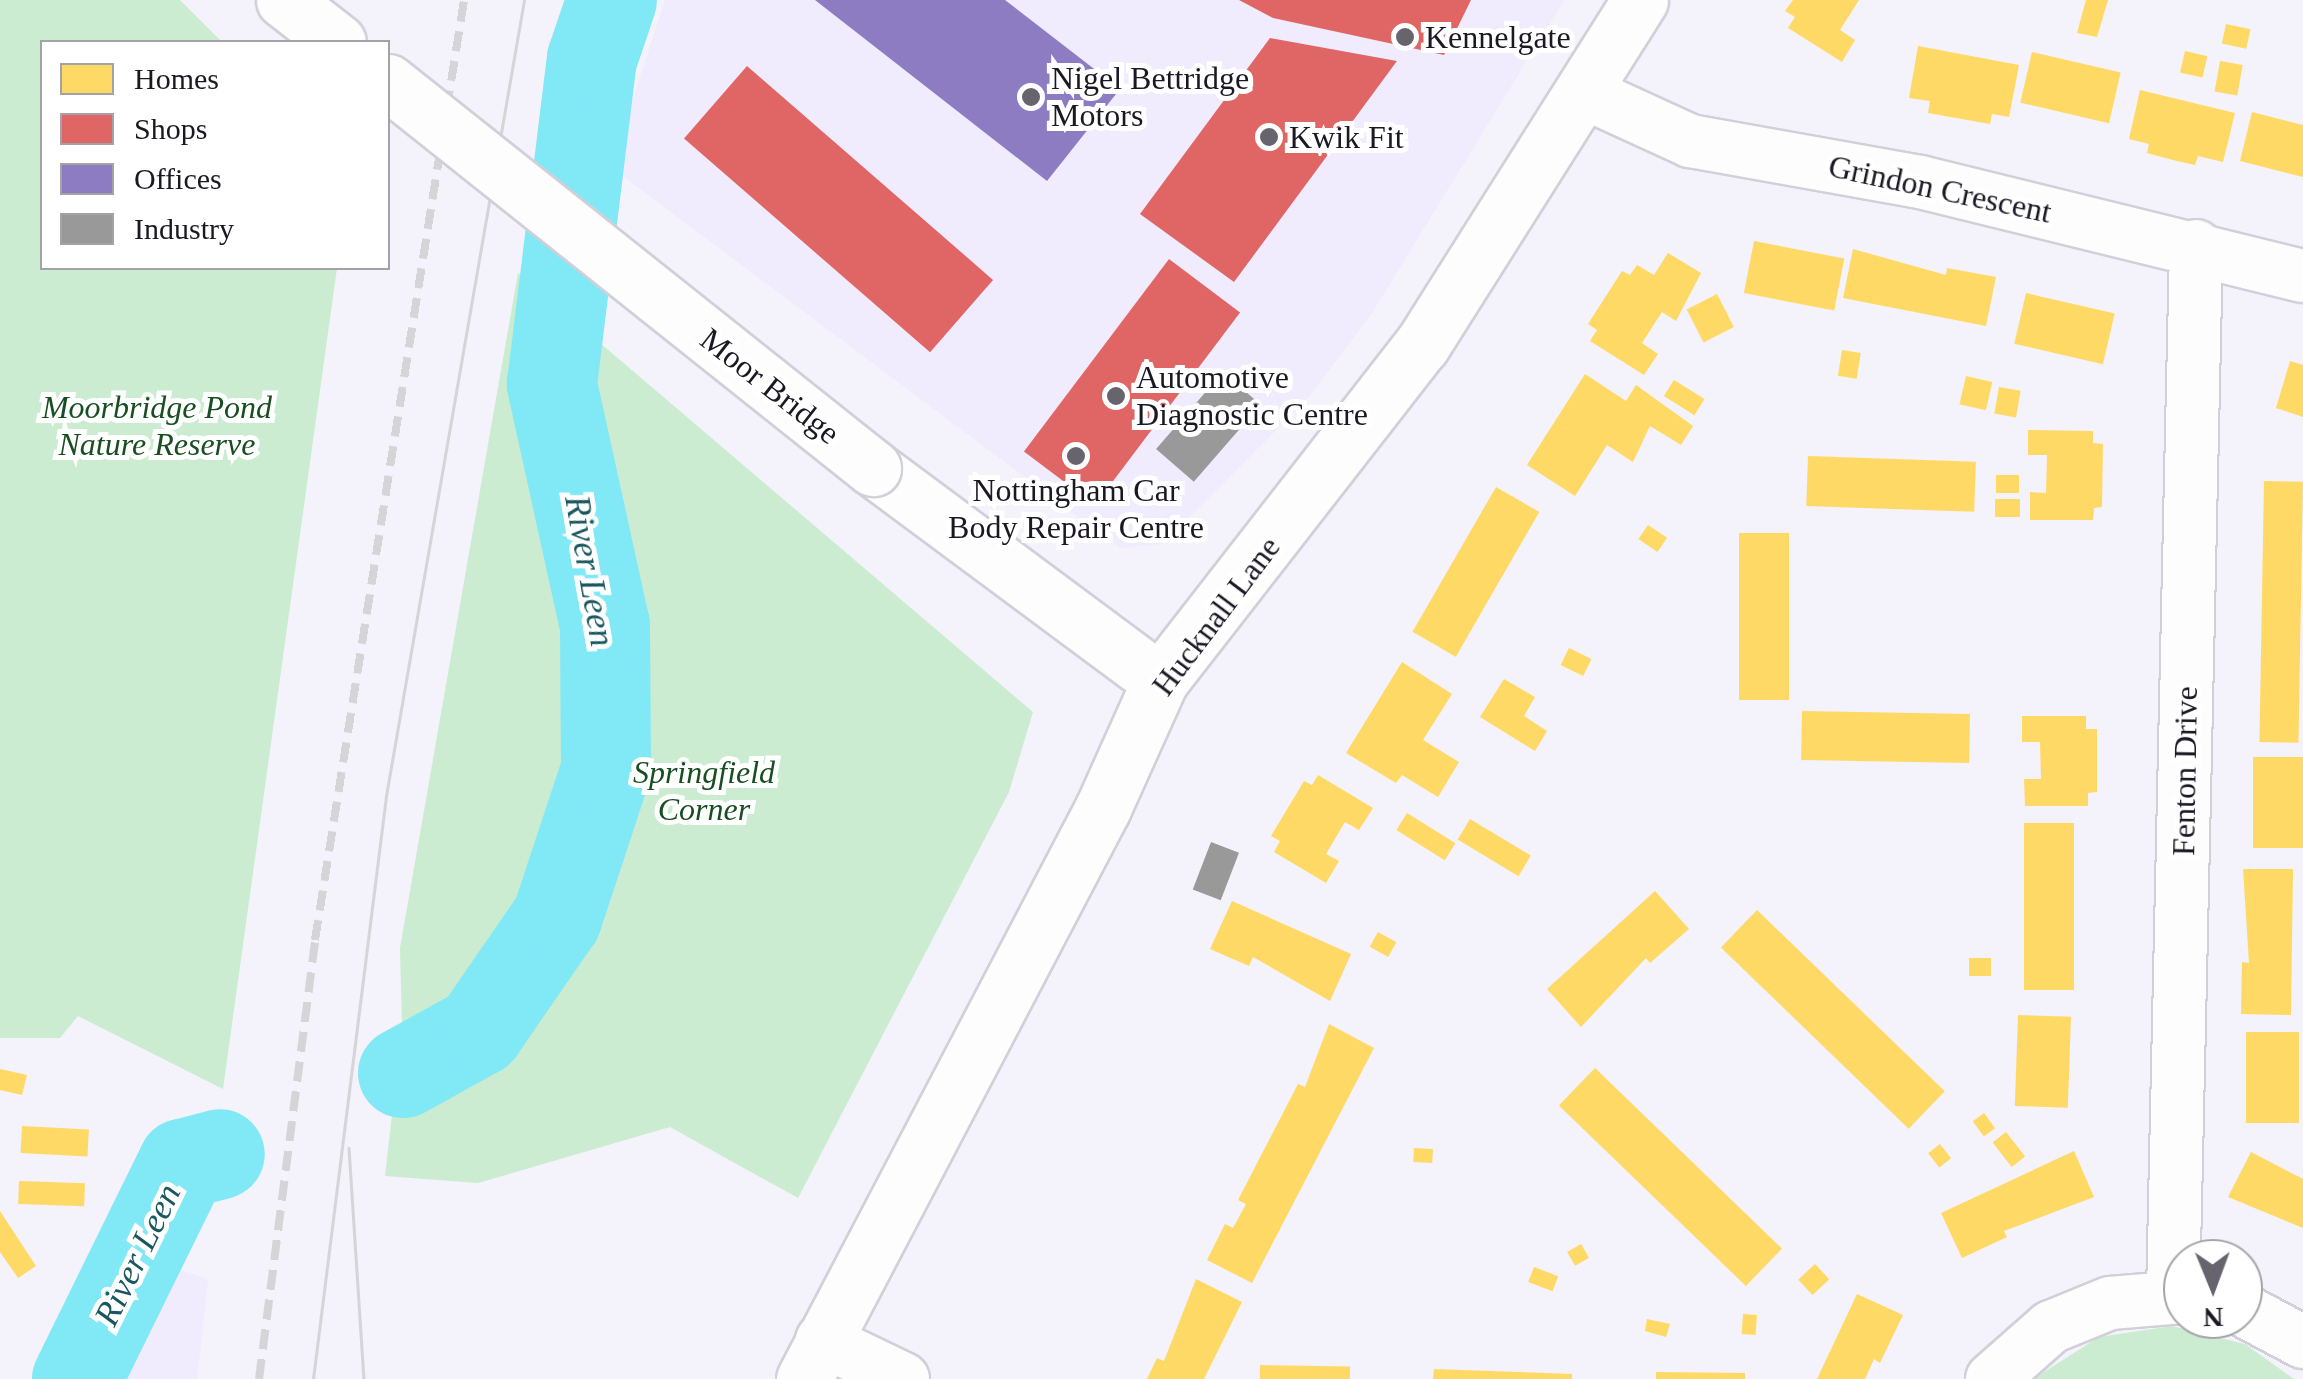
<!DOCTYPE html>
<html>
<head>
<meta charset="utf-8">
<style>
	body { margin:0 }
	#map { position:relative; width:2303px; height:1379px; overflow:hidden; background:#f4f2fa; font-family:Georgia,serif }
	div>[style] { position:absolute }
	.built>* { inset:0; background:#f0ebfd }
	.green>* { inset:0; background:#cbecd1 }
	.homes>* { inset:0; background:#ffd966; transform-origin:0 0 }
	.shops>* { inset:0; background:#e06666; transform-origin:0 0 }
	.offices>* { inset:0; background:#8e7cc3 }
	.industry>* { inset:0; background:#999; transform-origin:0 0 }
	.river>* { height:90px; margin:-45px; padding:0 45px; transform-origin:45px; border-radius:45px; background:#81e8f6 }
	.roads { filter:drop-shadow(2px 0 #d2cfd9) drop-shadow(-2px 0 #d2cfd9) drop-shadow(0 2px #d2cfd9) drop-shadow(0 -2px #d2cfd9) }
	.minor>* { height:52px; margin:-26px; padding:0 26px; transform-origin:26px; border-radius:26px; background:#fdfdfe }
	.primary>* { height:55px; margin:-27.5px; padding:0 27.5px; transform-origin:27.5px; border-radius:27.5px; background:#fdfdfe }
	.tram>* { height:2.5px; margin:-1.25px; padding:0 1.25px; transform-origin:1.25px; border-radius:1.25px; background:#d5d4d7 }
	.rail>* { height:8px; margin-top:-4px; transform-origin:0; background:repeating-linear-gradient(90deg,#d5d4d7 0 20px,transparent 0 30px) }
	.bridges { filter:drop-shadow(2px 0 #d2cfd9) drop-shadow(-2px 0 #d2cfd9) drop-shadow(0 2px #d2cfd9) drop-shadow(0 -2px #d2cfd9) }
	.primary-bridge>* { height:55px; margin:-27.5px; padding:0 27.5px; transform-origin:27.5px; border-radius:27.5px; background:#fdfdfe }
	.dots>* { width:28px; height:28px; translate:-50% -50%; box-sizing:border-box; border:5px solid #fff; border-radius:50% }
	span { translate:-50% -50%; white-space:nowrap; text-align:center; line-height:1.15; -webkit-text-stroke:10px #fff; paint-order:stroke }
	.poi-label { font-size:32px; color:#1b1723 }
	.left { translate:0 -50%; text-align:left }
	.street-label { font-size:32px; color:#1b1723 }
	.park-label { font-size:32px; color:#184e22; font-style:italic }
	.water-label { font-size:35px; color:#1a575e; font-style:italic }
	.legend { position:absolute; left:40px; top:40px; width:350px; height:230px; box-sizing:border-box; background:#fff; border:2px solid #a4a2a7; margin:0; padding:12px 18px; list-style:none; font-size:30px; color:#1b1723 }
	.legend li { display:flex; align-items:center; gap:20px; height:50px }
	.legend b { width:50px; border:2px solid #a4a2a7 }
	.north { position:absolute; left:2163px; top:1239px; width:100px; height:100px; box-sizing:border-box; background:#fff; border:2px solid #a4a2a7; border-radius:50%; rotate:179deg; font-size:28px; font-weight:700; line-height:40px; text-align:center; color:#1b1723 }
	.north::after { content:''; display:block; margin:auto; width:35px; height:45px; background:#67646e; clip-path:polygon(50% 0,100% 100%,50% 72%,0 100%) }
</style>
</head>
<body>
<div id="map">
	<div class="built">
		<i style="clip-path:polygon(665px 0,1564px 0,1372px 313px,1307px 399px,1163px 544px,1120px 548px,611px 167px)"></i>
		<i style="clip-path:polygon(166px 1264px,208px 1280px,197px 1379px,112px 1379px)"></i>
	</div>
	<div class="green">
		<i style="clip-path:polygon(0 0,180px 0,222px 42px,42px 42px,42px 268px,337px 268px,223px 1089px,78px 1016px,60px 1038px,0 1038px)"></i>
		<i style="clip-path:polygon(518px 273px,1033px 712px,1009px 792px,798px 1198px,670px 1127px,478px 1183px,385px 1176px,402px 1027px,400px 948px)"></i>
		<i style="clip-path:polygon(2172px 1326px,2245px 1344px,2294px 1379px,2033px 1379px,2099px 1337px)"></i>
	</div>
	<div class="homes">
		<i style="clip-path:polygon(1793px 0,1859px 0,1840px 30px,1855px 40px,1842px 62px,1788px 28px,1795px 17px,1785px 11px)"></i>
		<i style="clip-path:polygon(2086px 0,2108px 0,2097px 37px,2077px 33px)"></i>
		<i style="left:2226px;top:24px;width:25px;height:20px;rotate:12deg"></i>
		<i style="clip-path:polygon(1918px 46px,2019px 65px,2009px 117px,1992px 114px,1990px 124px,1928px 113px,1930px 101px,1909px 98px)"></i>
		<i style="left:2185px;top:51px;width:23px;height:22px;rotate:13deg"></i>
		<i style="left:2032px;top:52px;width:91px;height:52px;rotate:13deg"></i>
		<i style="left:2220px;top:61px;width:23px;height:31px;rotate:10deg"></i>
		<i style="clip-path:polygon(2140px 90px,2235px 113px,2223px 162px,2198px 156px,2195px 165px,2173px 160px,2147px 153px,2149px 144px,2129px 139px)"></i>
		<i style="clip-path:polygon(2252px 112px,2303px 125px,2303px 177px,2240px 161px)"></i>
		<i style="left:1754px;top:241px;width:92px;height:53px;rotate:11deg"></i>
		<i style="clip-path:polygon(1853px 249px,1946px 275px,1947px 268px,1996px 277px,1986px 326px,1843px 298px)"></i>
		<i style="clip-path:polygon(1668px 253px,1701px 273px,1676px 321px,1662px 312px,1642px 343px,1658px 354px,1644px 375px,1590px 341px,1597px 330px,1588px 324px,1622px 271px,1630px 275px,1637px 265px,1654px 275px)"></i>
		<i style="left:2026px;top:293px;width:91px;height:52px;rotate:13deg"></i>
		<i style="left:1717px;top:294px;width:37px;height:34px;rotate:63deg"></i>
		<i style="left:1842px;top:350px;width:19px;height:26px;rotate:9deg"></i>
		<i style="clip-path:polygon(2290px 361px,2303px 365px,2303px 417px,2276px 408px)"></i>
		<i style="clip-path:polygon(1585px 374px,1626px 401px,1636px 385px,1693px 426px,1681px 445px,1650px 426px,1633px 462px,1607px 445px,1575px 496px,1527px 465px)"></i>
		<i style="left:1966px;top:376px;width:27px;height:29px;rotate:13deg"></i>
		<i style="left:1674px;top:380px;width:36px;height:19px;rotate:32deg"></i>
		<i style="left:1999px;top:387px;width:22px;height:27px;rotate:10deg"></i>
		<i style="clip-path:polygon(2028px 430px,2093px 431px,2093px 443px,2103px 444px,2102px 507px,2094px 508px,2093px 520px,2030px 520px,2030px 492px,2046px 493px,2047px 455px,2028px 455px)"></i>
		<i style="left:1808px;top:456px;width:168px;height:50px;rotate:2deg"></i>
		<i style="left:1996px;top:475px;width:23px;height:18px"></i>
		<i style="left:2264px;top:481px;width:39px;height:261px;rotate:1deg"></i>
		<i style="left:1496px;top:487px;width:50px;height:167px;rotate:30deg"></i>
		<i style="left:1995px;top:499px;width:25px;height:18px"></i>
		<i style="left:1648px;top:525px;width:23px;height:17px;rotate:34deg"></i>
		<i style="left:1739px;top:533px;width:50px;height:167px"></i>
		<i style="left:1569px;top:648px;width:25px;height:19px;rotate:26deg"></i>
		<i style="clip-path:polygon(1402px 662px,1452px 694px,1423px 740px,1459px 762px,1438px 797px,1402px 775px,1396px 783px,1346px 753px)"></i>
		<i style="clip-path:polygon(1504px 679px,1535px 697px,1524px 716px,1547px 731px,1535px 751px,1480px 717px)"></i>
		<i style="left:1802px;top:711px;width:168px;height:49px;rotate:1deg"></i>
		<i style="clip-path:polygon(2022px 716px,2086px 716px,2086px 729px,2097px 729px,2097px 792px,2088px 793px,2088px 806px,2025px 806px,2024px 779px,2041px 779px,2040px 742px,2022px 742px)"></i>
		<i style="left:2253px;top:757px;width:50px;height:91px"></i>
		<i style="clip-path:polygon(1318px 775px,1373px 808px,1359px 830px,1345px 822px,1326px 854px,1339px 861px,1326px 883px,1274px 852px,1280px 841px,1271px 836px,1304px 781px,1312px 785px)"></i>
		<i style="left:1407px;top:813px;width:57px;height:20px;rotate:32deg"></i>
		<i style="left:1470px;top:819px;width:71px;height:24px;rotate:31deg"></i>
		<i style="left:2024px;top:823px;width:50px;height:167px"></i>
		<i style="clip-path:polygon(2243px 869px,2293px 869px,2291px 1015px,2241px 1014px,2242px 962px,2249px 963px)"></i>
		<i style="clip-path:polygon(1655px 891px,1689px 929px,1650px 963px,1646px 958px,1581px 1027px,1547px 989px)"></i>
		<i style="clip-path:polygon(1232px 901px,1351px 954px,1330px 1001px,1253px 957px,1249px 966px,1210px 949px)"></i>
		<i style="left:1757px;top:910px;width:261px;height:52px;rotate:44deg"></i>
		<i style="left:1378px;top:932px;width:21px;height:17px;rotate:29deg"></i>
		<i style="left:1991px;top:958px;width:18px;height:22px;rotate:90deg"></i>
		<i style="left:2018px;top:1015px;width:53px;height:91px;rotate:2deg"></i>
		<i style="clip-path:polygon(1329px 1024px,1374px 1048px,1252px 1283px,1207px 1260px,1225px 1224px,1233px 1228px,1246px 1204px,1238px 1200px,1298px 1084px,1305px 1087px)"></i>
		<i style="left:2246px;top:1032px;width:53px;height:91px"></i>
		<i style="left:1595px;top:1068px;width:260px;height:52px;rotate:44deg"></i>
		<i style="clip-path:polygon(0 1069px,27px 1075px,22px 1095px,0 1090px)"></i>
		<i style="left:1984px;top:1113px;width:19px;height:14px;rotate:54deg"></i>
		<i style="left:22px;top:1126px;width:67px;height:27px;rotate:3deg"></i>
		<i style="left:2006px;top:1132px;width:31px;height:17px;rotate:52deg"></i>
		<i style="left:1940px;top:1144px;width:18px;height:15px;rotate:52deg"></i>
		<i style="left:1414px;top:1148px;width:19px;height:14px;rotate:3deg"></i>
		<i style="clip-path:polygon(2074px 1151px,2094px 1197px,2004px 1231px,2007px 1237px,1962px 1258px,1941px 1213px)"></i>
		<i style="clip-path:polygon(2251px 1152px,2303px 1179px,2303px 1228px,2228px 1197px)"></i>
		<i style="left:19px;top:1181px;width:66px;height:23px;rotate:2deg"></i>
		<i style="clip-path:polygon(0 1211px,36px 1266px,18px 1278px,0 1252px)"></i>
		<i style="left:1581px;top:1244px;width:16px;height:16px;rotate:60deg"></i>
		<i style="left:1815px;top:1264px;width:21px;height:23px;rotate:47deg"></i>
		<i style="left:1534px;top:1267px;width:26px;height:16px;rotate:21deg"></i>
		<i style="clip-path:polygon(1196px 1279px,1242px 1302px,1204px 1379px,1147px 1379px,1157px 1358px,1164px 1361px)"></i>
		<i style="clip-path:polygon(1857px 1294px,1903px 1315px,1880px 1363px,1874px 1359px,1865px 1379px,1817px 1379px)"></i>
		<i style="left:1743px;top:1314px;width:14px;height:20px;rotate:4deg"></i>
		<i style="clip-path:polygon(1647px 1319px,1670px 1324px,1666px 1337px,1645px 1331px)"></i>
		<i style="left:1260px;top:1365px;width:90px;height:14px;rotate:1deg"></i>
		<i style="clip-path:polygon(1434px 1369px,1572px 1374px,1572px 1379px,1433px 1379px)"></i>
		<i style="clip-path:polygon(1656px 1372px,1745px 1373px,1745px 1379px,1656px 1379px)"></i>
	</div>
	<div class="shops">
		<i style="clip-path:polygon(1239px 0,1471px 0,1444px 55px,1273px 18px)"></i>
		<i style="clip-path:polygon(1270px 38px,1397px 61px,1234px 282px,1140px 214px)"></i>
		<i style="left:747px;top:66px;width:326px;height:96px;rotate:41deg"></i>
		<i style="left:1169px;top:259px;width:89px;height:241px;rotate:37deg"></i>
	</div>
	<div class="offices">
		<i style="clip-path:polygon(815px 0,1005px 0,1120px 89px,1047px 181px)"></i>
	</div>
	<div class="industry">
		<i style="left:1223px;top:372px;width:50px;height:102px;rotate:41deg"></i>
		<i style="left:1211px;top:842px;width:30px;height:51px;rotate:21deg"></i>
	</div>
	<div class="river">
		<i style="left:403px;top:1073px;width:87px;rotate:-28.9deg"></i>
		<i style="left:479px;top:1031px;width:137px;rotate:-55.4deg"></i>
		<i style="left:557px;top:918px;width:156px;rotate:-71.7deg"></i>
		<i style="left:606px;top:770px;width:144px;rotate:-90.4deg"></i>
		<i style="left:605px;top:626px;width:248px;rotate:-102.4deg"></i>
		<i style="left:552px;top:384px;width:327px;rotate:-83deg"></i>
		<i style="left:592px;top:59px;width:62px;rotate:-71.3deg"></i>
		<i style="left:77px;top:1379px;width:240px;rotate:-63.8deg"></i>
		<i style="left:183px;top:1164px;width:38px;rotate:-15deg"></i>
	</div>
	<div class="roads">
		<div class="minor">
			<i style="left:1583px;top:92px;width:118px;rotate:24.6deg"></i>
			<i style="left:1690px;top:141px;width:234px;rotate:10.1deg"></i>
			<i style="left:1920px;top:182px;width:394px;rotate:13.8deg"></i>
			<i style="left:2173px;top:1295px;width:1049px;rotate:-88.74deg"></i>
			<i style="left:2243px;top:1310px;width:68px;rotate:28.1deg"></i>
			<i style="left:822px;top:1340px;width:90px;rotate:25.7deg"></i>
			<i style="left:1992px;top:1379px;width:79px;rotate:-41.4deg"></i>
			<i style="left:2051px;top:1327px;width:64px;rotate:-22.1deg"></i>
			<i style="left:2110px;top:1303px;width:73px;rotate:-4.7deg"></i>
		</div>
		<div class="primary">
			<i style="left:284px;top:0;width:68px;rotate:37.9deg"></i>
			<i style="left:873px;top:468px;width:357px;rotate:36.6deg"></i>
			<i style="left:804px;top:1379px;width:645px;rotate:-62.36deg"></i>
			<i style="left:1103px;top:808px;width:139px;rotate:-65.8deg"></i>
			<i style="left:1160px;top:681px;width:426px;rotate:-52.1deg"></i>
			<i style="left:1422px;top:345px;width:408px;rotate:-57.7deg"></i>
		</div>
	</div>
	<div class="tram">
		<i style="left:349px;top:1148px;width:231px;rotate:86.3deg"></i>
		<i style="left:313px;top:1379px;width:588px;rotate:-82.86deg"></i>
		<i style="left:386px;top:796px;width:808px;rotate:-80.16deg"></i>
	</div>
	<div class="rail">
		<i style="left:259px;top:1379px;width:443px;rotate:-82.7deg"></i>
		<i style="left:315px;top:940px;width:952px;rotate:-80.99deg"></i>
	</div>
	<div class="bridges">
		<div class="primary-bridge">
			<i style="left:388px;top:82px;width:620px;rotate:38.52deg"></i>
		</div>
	</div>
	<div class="dots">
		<i style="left:1405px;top:37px;background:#67646e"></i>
		<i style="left:1031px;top:97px;background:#67646e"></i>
		<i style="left:1269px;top:137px;background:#67646e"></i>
		<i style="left:1116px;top:396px;background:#67646e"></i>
		<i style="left:1076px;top:456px;background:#67646e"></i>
	</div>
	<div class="poi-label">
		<span class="left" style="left:1425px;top:37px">Kennelgate</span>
		<span class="left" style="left:1051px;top:97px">Nigel Bettridge<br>Motors</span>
		<span class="left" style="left:1289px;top:137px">Kwik Fit</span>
		<span class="left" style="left:1136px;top:396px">Automotive<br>Diagnostic Centre</span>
		<span style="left:1076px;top:509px">Nottingham Car<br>Body Repair Centre</span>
	</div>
	<div class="street-label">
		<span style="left:1940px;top:189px;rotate:12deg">Grindon Crescent</span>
		<span style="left:770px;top:386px;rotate:38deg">Moor Bridge</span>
		<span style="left:1216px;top:616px;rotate:-53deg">Hucknall Lane</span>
		<span style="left:2185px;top:771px;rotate:-89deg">Fenton Drive</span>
	</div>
	<div class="park-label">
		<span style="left:157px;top:426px">Moorbridge Pond<br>Nature Reserve</span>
		<span style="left:704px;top:791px">Springfield<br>Corner</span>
	</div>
	<div class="water-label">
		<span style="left:589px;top:571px;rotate:80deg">River Leen</span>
		<span style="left:138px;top:1255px;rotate:-64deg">River Leen</span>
	</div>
	<ul class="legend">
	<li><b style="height:28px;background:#ffd966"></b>Homes</li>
	<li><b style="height:28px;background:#e06666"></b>Shops</li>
	<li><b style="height:28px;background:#8e7cc3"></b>Offices</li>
	<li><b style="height:28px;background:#999"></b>Industry</li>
	</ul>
	<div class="north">N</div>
</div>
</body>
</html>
